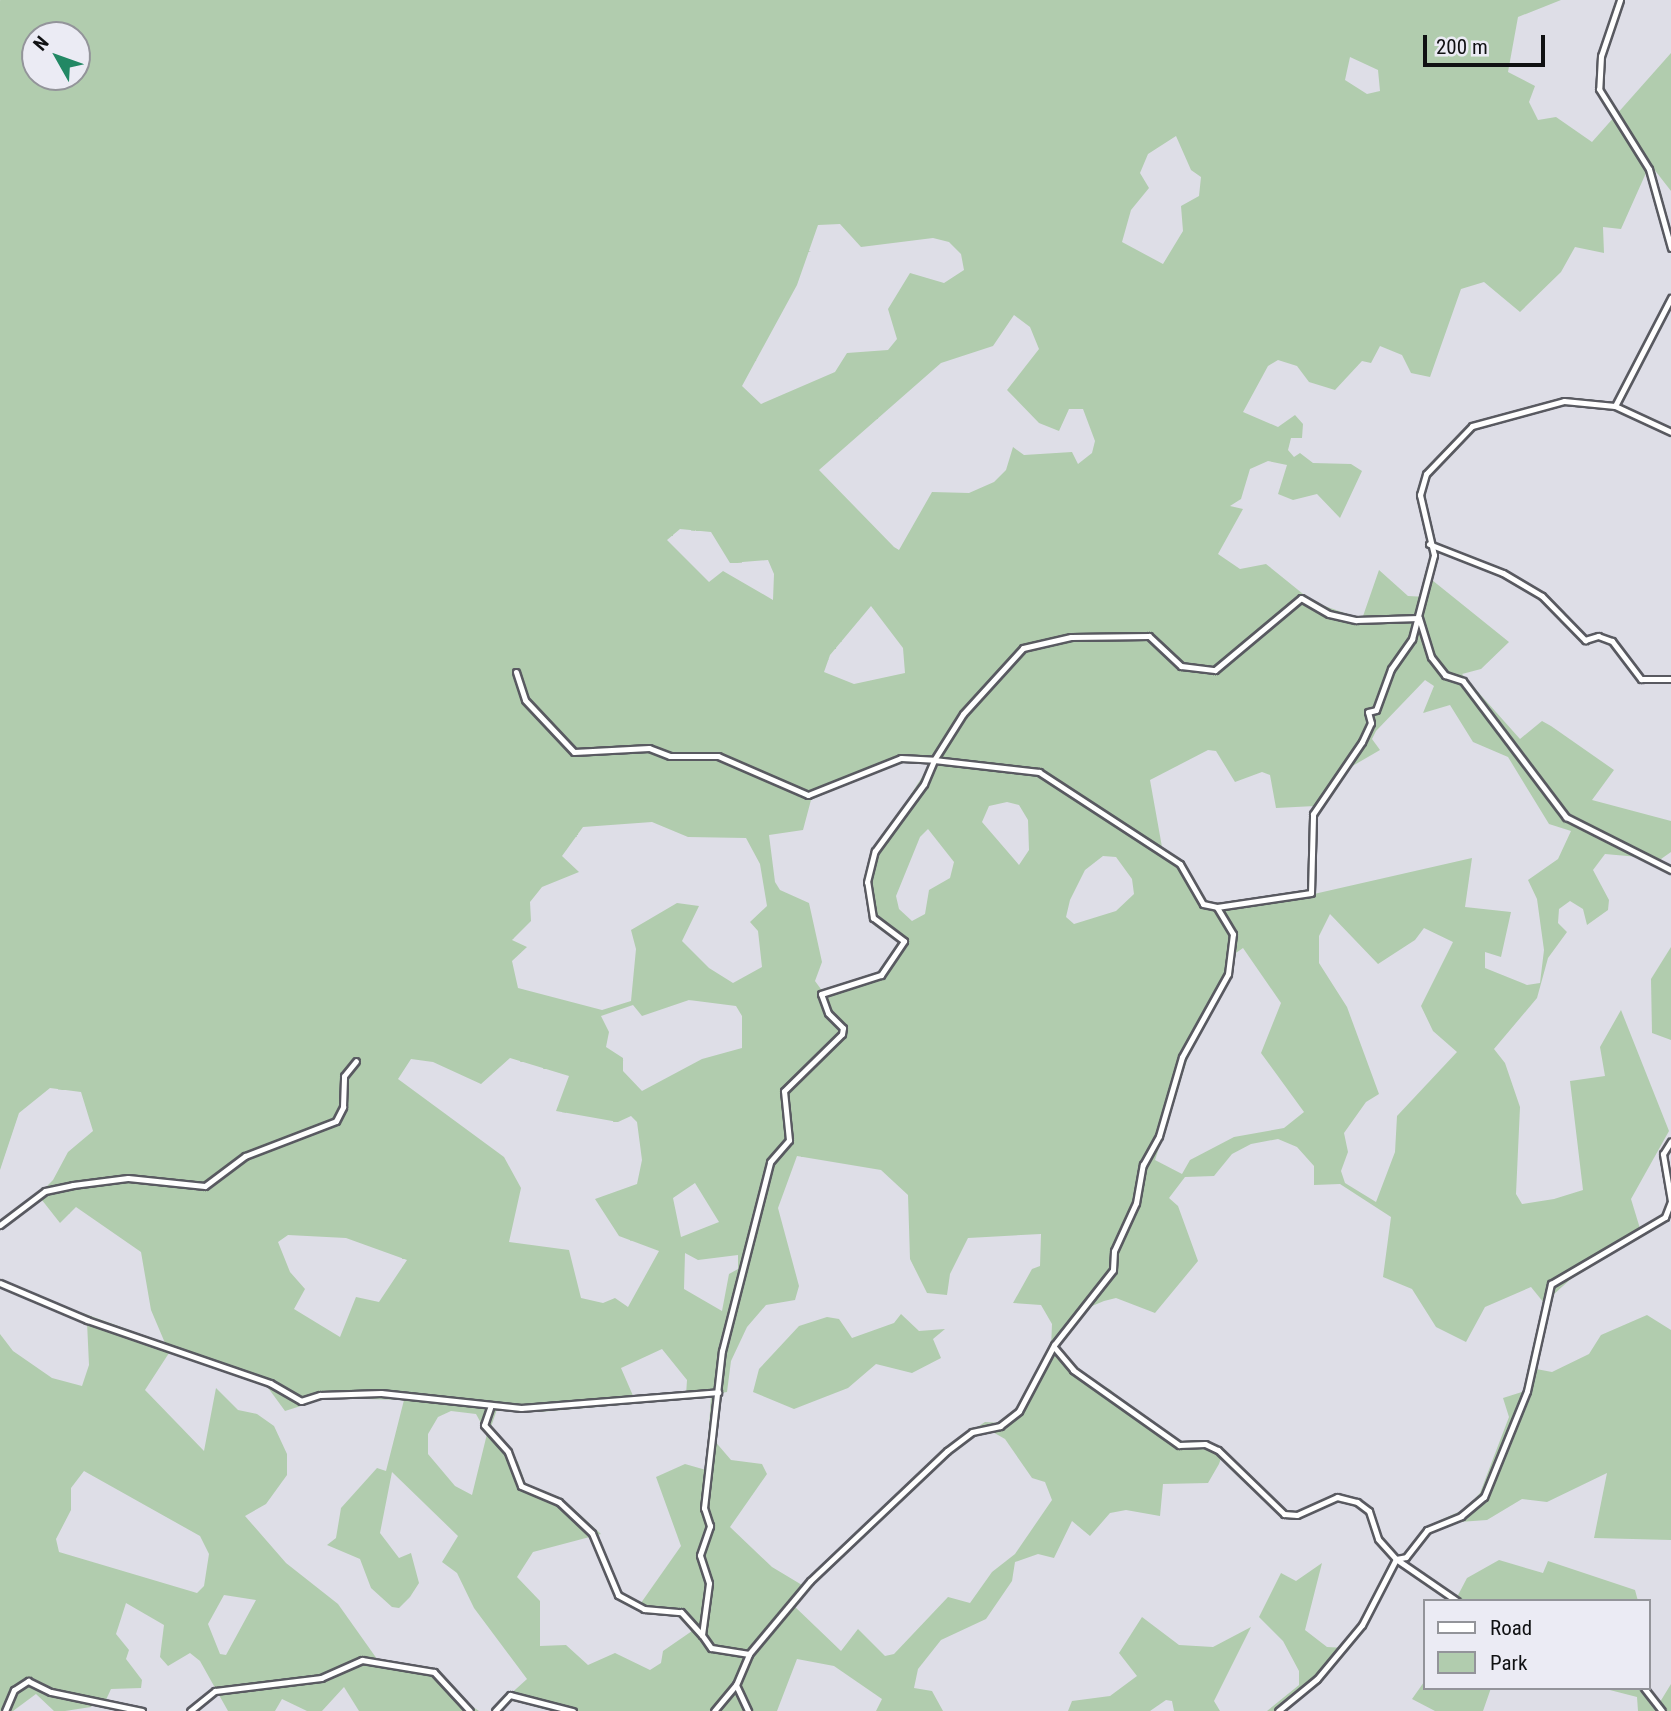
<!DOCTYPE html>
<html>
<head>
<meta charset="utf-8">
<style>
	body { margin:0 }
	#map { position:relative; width:1671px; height:1711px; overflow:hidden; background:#dedee7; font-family:"Roboto Condensed",sans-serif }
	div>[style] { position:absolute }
	.green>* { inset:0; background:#b1ccae }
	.roads { filter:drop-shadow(2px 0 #595a61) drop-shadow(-2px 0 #595a61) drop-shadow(0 2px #595a61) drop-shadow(0 -2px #595a61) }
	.minor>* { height:5px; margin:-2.5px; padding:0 2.5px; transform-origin:2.5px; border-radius:2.5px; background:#fff }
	span { translate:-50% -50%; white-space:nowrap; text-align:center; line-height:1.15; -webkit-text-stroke:7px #ebebf4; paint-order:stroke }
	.legend { position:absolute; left:1423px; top:1599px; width:228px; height:91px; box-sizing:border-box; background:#ebebf4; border:2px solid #93949a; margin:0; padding:9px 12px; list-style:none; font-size:21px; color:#101113 }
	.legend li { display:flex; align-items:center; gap:14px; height:35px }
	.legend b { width:35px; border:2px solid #93949a }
	.north { position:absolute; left:21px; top:21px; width:70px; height:70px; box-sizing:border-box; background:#ebebf4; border:2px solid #93949a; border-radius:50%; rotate:310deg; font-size:19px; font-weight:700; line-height:28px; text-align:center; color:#101113 }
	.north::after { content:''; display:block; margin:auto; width:24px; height:32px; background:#228864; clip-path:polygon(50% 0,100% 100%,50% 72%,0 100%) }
	.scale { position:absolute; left:1423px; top:35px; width:122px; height:32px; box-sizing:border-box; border:4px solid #101113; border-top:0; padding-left:9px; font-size:21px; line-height:24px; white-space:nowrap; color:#101113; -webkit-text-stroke:5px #ebebf4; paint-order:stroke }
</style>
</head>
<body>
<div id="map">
	<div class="green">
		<i style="clip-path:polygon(evenodd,0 0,1561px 0,1518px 17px,1508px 72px,1535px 86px,1529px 102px,1538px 120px,1556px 117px,1592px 142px,1671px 53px,1671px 191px,1650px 164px,1621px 229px,1603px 227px,1604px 253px,1575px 247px,1561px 272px,1520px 312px,1484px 282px,1461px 289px,1430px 377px,1411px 373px,1402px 355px,1380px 346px,1371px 363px,1362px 361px,1335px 390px,1309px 382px,1297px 366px,1278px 360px,1268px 366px,1243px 412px,1278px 427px,1295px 415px,1303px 424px,1302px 438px,1291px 438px,1288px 450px,1294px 457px,1300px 453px,1313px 463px,1351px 464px,1362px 471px,1340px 518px,1317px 494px,1293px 500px,1278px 494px,1287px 465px,1268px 461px,1250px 469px,1241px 499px,1230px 506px,1243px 509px,1218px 554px,1240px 569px,1266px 564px,1313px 602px,1362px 619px,1379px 570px,1408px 596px,1427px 597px,1432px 580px,1509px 642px,1481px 669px,1462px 674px,1520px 739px,1542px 721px,1551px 726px,1614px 770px,1592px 800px,1671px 821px,1671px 852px,1661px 859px,1605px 854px,1593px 870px,1609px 900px,1608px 910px,1587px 925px,1583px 909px,1570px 901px,1559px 909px,1558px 923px,1567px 932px,1548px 958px,1537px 998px,1494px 1049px,1505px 1063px,1520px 1107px,1516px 1194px,1522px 1204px,1554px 1199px,1583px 1190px,1570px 1081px,1605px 1076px,1600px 1047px,1621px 1010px,1669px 1131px,1631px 1199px,1642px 1235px,1592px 1260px,1544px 1303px,1531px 1287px,1485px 1307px,1466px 1342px,1436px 1327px,1412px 1289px,1383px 1277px,1391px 1217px,1340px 1184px,1314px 1185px,1314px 1166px,1297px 1147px,1278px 1139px,1251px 1144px,1232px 1154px,1214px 1176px,1185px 1177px,1169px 1198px,1178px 1206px,1198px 1261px,1155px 1313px,1116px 1298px,1104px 1301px,1092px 1306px,1055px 1347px,1071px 1368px,1111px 1390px,1129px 1415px,1179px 1447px,1213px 1449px,1222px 1455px,1219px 1464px,1208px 1483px,1163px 1484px,1160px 1516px,1126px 1510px,1110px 1513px,1090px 1536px,1072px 1521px,1054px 1558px,1038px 1554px,1015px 1562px,1012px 1581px,986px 1619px,941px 1640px,918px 1669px,914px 1688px,932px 1691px,943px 1711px,876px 1711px,882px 1699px,834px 1666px,797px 1659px,777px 1711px,552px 1711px,509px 1700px,500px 1711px,492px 1711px,527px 1679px,474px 1608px,457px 1573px,442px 1562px,458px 1536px,392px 1472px,380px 1533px,399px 1558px,411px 1553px,419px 1583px,410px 1597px,399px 1608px,392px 1607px,371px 1588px,360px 1559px,327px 1545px,336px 1538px,341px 1508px,377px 1468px,386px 1471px,404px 1400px,326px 1398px,285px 1411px,266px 1385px,169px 1353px,145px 1390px,204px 1451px,216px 1388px,238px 1410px,257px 1414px,274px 1426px,287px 1454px,287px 1475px,266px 1504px,245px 1516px,286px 1563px,338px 1604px,377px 1659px,440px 1671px,461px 1699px,479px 1711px,359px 1711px,344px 1687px,322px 1711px,307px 1711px,282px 1699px,275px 1711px,228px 1711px,200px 1661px,190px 1653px,168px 1666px,160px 1657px,164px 1625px,126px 1603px,116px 1634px,129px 1650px,126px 1659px,142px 1680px,141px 1688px,111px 1689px,105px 1702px,96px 1699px,91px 1707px,65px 1711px,54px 1711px,36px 1694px,13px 1711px,0 1711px,0 1334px,13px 1351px,52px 1378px,82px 1386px,89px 1365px,87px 1322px,77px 1316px,80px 1312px,165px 1343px,151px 1310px,141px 1252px,76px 1207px,60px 1223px,38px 1195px,53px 1180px,68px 1152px,93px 1131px,81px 1092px,50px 1088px,19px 1113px,0 1170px,0 0,35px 35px,77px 35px,77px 77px,35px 77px,35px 35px,0 0,1350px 57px,1378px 70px,1380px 91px,1367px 94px,1345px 80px,1350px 57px,0 0,1176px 136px,1191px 170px,1201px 177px,1199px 196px,1181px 206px,1183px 231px,1163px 264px,1122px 242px,1131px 210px,1149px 188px,1140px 173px,1148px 154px,1176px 136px,0 0,840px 224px,861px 247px,933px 238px,949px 242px,961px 254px,964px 270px,944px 283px,910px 273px,888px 309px,897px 339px,888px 350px,847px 353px,835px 372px,761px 404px,742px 386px,797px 285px,818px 225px,840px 224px,0 0,1014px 315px,1030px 327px,1039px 349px,1007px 390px,1039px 423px,1059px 431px,1069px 409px,1083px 409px,1095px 441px,1092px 453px,1078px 464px,1072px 452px,1024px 455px,1013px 447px,1006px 470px,994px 482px,969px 493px,932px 492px,899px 550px,894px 547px,819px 470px,941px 363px,993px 346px,1014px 315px,0 0,680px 529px,711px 532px,730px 563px,768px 560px,774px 574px,773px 600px,723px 571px,709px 582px,667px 540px,680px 529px,0 0,871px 606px,903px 648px,905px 673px,854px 684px,824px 672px,830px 655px,871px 606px,0 0,1425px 680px,1434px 686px,1423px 713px,1450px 705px,1473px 742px,1508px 757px,1549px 824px,1571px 831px,1558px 859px,1528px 880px,1537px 899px,1544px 950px,1540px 983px,1527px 985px,1485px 968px,1485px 952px,1501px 957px,1511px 912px,1465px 907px,1472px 858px,1314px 894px,1315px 816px,1349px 768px,1380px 750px,1372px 739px,1376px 731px,1425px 680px,0 0,1208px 750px,1216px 751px,1235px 782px,1262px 772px,1270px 775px,1276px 808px,1315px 806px,1307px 892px,1210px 906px,1183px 864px,1162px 847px,1150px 780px,1208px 750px,0 0,894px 763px,931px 763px,874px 852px,863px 883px,875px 926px,902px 941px,881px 974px,823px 992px,815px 981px,822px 962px,809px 903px,780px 890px,775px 882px,769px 835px,803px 830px,811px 800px,894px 763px,0 0,1007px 802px,1019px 805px,1028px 820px,1029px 850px,1019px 865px,982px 822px,989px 806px,1007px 802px,0 0,652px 822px,688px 837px,746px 838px,760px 864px,767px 906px,750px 922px,758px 931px,762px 967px,733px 983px,709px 968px,682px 941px,699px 906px,677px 903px,631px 930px,636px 949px,631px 1001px,602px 1010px,518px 988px,512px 961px,527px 947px,512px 940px,531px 921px,530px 902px,542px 887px,579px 872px,562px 856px,583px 827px,652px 822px,0 0,928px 829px,954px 862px,950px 878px,929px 890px,925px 914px,912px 921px,899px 909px,896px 896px,920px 837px,928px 829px,0 0,1103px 856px,1116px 857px,1132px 879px,1134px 894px,1116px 911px,1074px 924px,1066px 917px,1070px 900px,1085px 870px,1103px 856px,0 0,1330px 914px,1378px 964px,1415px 940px,1424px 928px,1453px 942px,1421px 1006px,1433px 1031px,1457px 1052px,1397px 1116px,1395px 1152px,1376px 1202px,1345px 1183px,1341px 1171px,1348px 1152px,1344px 1133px,1366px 1102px,1379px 1094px,1347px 1007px,1319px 963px,1319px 936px,1330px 914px,0 0,1243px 948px,1281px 1003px,1261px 1053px,1304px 1112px,1284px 1128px,1234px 1137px,1190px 1160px,1182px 1174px,1155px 1160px,1191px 1048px,1232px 973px,1233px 955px,1243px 948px,0 0,689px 1000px,736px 1006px,742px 1016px,742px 1048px,702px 1059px,642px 1091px,623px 1071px,623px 1058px,606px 1047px,609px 1032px,601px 1016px,633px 1005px,642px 1016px,689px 1000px,0 0,510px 1058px,569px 1076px,556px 1111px,618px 1122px,631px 1116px,637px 1122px,642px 1160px,637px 1184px,595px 1199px,619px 1236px,659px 1251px,628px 1307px,615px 1298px,603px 1303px,581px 1298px,569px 1250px,509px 1242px,521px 1188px,504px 1157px,398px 1079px,411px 1059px,433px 1062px,481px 1084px,510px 1058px,0 0,797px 1156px,881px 1170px,908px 1195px,910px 1259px,927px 1293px,947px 1295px,950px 1274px,968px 1238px,1041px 1234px,1040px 1266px,1032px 1269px,1013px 1303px,1041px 1305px,1052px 1324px,1051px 1348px,1013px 1414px,1003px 1423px,985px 1422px,955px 1442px,802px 1585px,772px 1567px,730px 1527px,767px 1474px,762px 1464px,731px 1460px,713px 1439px,721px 1393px,727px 1392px,731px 1361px,747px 1327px,766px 1305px,795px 1300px,799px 1286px,778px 1208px,797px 1156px,0 0,695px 1183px,719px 1222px,681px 1237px,673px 1198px,695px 1183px,0 0,288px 1235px,346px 1238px,407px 1260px,379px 1302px,356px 1297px,340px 1337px,294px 1309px,305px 1289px,290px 1272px,278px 1242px,288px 1235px,0 0,685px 1253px,698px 1260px,738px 1255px,738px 1269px,729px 1274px,722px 1311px,684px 1289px,685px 1253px,0 0,662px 1349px,687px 1380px,686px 1395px,634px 1398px,621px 1368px,662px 1349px,0 0,711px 1397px,706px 1470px,685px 1464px,656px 1477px,681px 1546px,636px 1610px,685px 1618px,692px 1631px,663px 1651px,661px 1663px,650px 1670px,615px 1653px,588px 1665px,566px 1645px,540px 1646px,540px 1601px,517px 1577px,533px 1552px,601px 1534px,562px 1498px,526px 1485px,518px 1462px,490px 1430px,497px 1409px,540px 1412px,711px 1397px,0 0,451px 1411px,476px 1414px,487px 1434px,472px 1495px,455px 1486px,428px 1454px,428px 1434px,438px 1417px,451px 1411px,0 0,991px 1431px,1005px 1439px,1032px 1478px,1045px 1482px,1052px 1500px,1015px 1554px,992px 1572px,970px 1603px,948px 1597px,894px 1654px,885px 1656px,858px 1629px,841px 1651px,792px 1604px,965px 1440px,991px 1431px,0 0,84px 1471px,200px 1536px,209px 1554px,204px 1586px,197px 1593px,59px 1552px,56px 1539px,71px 1510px,71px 1488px,84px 1471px,0 0,224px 1595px,256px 1600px,226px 1655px,220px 1654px,208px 1624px,224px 1595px)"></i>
		<i style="clip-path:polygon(1671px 947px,1671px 1040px,1652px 1033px,1651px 979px)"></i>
		<i style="clip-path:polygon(901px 1314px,919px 1331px,945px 1329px,933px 1339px,941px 1358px,912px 1373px,876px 1364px,848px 1388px,794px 1409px,753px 1392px,759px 1369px,799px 1326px,827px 1317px,839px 1319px,852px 1338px,894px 1323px)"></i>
		<i style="clip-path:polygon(1647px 1315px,1671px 1330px,1671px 1540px,1594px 1538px,1607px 1473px,1547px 1502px,1522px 1499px,1487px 1520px,1445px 1523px,1431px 1530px,1409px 1561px,1405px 1553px,1425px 1527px,1465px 1509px,1480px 1493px,1509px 1417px,1503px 1398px,1525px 1391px,1531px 1368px,1552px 1372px,1589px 1354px,1601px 1335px)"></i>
		<i style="clip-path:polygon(1499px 1560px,1543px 1573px,1548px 1561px,1635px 1590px,1638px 1601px,1455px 1601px,1467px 1578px)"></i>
		<i style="clip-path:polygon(1322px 1563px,1305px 1630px,1327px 1647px,1346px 1648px,1326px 1674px,1281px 1711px,1267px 1711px,1299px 1685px,1299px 1671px,1283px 1641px,1259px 1617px,1281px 1573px,1296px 1581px)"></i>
		<i style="clip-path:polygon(1142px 1617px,1179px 1645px,1213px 1647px,1251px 1627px,1214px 1701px,1220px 1711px,1174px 1711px,1172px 1701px,1166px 1700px,1150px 1711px,1068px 1711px,1072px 1701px,1110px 1696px,1137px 1676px,1119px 1653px)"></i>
		<i style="clip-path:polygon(1424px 1682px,1424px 1688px,1491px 1688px,1483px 1711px,1435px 1711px,1412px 1699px)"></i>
		<i style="clip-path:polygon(1671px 1684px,1671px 1711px,1638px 1711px,1637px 1697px,1602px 1688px,1647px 1688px,1660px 1702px)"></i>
	</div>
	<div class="roads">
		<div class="minor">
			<i style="left:1620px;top:0;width:59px;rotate:108.7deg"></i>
			<i style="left:1601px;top:56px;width:33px;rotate:93deg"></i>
			<i style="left:1599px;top:89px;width:94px;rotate:58deg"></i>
			<i style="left:1649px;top:169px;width:82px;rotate:74.4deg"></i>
			<i style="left:1615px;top:406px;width:122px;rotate:-62.6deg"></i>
			<i style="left:1429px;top:544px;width:79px;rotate:21.4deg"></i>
			<i style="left:1503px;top:573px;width:45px;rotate:30.5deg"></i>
			<i style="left:1542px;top:596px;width:62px;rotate:45.7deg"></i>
			<i style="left:1585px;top:640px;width:14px;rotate:-17deg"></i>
			<i style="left:1598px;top:636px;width:15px;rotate:20deg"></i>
			<i style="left:1612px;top:641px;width:48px;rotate:52.7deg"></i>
			<i style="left:1641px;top:679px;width:30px"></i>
			<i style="left:516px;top:672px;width:29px;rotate:72deg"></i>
			<i style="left:525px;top:700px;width:71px;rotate:46.7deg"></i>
			<i style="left:574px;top:752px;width:75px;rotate:-3.1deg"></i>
			<i style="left:649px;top:748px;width:22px;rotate:21deg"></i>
			<i style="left:670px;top:756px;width:48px"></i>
			<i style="left:718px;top:756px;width:98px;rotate:23.4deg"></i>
			<i style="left:808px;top:795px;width:100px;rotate:-21.7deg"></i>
			<i style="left:901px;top:758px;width:33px;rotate:3deg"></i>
			<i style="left:934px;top:760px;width:54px;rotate:-57.8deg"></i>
			<i style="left:963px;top:714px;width:89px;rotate:-47.7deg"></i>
			<i style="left:1023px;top:648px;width:49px;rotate:-12.9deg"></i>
			<i style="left:1071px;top:637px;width:78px;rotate:-0.7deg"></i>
			<i style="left:1149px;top:636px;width:44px;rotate:43.2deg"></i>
			<i style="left:1181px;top:666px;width:34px;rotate:7deg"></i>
			<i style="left:1215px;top:670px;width:112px;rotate:-39.9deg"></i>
			<i style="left:1301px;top:598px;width:32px;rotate:30deg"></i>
			<i style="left:1329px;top:614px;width:28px;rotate:13deg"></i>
			<i style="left:1356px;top:620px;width:63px;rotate:-1.8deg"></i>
			<i style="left:1419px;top:618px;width:41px;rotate:72.9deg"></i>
			<i style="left:1431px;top:657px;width:23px;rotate:52deg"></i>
			<i style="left:1445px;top:675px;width:19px;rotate:18deg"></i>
			<i style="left:1463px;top:681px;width:171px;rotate:52.9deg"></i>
			<i style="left:1566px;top:817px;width:118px;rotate:26.8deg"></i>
			<i style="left:0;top:1225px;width:56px;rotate:-37.1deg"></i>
			<i style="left:45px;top:1191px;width:29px;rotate:-12deg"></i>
			<i style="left:73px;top:1185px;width:55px;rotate:-7.3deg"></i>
			<i style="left:128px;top:1178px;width:77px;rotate:5.9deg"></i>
			<i style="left:205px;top:1186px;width:50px;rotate:-36.9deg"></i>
			<i style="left:245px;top:1156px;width:97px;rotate:-21deg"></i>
			<i style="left:336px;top:1121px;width:16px;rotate:-63deg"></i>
			<i style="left:343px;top:1107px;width:31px;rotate:-88deg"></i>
			<i style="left:344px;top:1076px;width:19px;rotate:-51deg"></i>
			<i style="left:0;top:1283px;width:95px;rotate:23deg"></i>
			<i style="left:87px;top:1320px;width:194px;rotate:19deg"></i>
			<i style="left:270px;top:1383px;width:36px;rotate:30deg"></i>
			<i style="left:301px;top:1401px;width:20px;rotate:-18deg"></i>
			<i style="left:320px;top:1395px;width:61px;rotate:-1.9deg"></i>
			<i style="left:381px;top:1393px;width:141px;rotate:6.1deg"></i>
			<i style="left:521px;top:1408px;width:198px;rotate:-4.6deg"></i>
			<i style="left:1054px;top:1347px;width:30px;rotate:50deg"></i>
			<i style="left:1073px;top:1370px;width:130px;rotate:35.3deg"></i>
			<i style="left:1179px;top:1445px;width:26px;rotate:-2deg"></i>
			<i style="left:1205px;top:1444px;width:14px;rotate:25deg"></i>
			<i style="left:1218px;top:1450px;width:92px;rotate:44.1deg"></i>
			<i style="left:1284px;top:1514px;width:13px;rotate:4deg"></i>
			<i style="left:1297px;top:1515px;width:44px;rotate:-24.2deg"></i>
			<i style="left:1337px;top:1497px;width:21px;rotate:14deg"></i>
			<i style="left:1357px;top:1502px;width:15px;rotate:37deg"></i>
			<i style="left:1369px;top:1511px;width:29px;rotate:72deg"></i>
			<i style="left:1378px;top:1539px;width:27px;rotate:48deg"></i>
			<i style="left:1396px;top:1559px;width:74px;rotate:34.5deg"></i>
			<i style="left:491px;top:1405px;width:21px;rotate:109deg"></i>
			<i style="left:484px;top:1425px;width:36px;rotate:48deg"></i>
			<i style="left:508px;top:1452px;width:36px;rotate:69deg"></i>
			<i style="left:521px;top:1486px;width:41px;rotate:22.8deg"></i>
			<i style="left:559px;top:1502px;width:45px;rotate:43.2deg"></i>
			<i style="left:592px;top:1533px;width:67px;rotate:67.2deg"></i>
			<i style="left:618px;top:1595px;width:30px;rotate:28deg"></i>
			<i style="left:644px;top:1609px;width:37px;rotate:5deg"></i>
			<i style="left:681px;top:1612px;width:31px;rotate:48deg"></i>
			<i style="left:749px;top:1654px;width:38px;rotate:-171deg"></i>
			<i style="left:711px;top:1648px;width:16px;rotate:-125deg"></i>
			<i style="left:702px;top:1635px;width:52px;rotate:-82.3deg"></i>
			<i style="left:709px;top:1583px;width:29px;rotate:-108deg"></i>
			<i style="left:700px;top:1555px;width:31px;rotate:-71deg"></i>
			<i style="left:710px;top:1526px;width:19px;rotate:-108deg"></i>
			<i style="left:704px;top:1508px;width:158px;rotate:-83.5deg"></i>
			<i style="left:722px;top:1351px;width:195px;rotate:-75.7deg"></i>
			<i style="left:770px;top:1162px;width:29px;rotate:-49deg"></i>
			<i style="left:789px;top:1140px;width:49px;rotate:-95.8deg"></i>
			<i style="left:784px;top:1091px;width:81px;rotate:-44.5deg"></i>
			<i style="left:842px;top:1034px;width:6px;rotate:-81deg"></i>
			<i style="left:843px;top:1028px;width:21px;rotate:-135deg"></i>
			<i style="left:828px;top:1013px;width:20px;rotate:-110deg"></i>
			<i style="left:821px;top:994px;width:63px;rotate:-17.6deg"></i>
			<i style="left:881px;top:975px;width:41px;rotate:-55.9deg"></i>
			<i style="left:904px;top:941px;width:39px;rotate:-143deg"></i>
			<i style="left:873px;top:918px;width:36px;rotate:-99deg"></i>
			<i style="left:867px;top:882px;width:32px;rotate:-76deg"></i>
			<i style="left:875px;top:851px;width:83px;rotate:-53.8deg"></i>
			<i style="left:924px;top:784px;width:26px;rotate:-67deg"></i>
			<i style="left:934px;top:760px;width:106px;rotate:6.5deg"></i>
			<i style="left:1039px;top:772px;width:168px;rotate:33.1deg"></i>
			<i style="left:1180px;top:864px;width:46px;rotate:60.1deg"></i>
			<i style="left:1203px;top:904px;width:14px;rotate:12deg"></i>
			<i style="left:736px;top:1685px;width:29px;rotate:65deg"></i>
			<i style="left:1644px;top:1688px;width:29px;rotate:52deg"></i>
			<i style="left:5px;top:1711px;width:23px;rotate:-67deg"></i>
			<i style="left:14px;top:1690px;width:17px;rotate:-33deg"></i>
			<i style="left:28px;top:1681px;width:25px;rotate:26deg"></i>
			<i style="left:51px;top:1692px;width:93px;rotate:11.8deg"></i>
			<i style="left:190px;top:1711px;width:32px;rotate:-39deg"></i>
			<i style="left:215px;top:1691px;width:107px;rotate:-7deg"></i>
			<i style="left:321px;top:1678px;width:45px;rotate:-23.7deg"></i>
			<i style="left:362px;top:1660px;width:73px;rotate:9.5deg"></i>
			<i style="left:434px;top:1672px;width:53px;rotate:47.3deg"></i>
			<i style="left:495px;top:1711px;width:22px;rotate:-47deg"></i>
			<i style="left:510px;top:1695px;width:65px;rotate:14.3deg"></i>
			<i style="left:714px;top:1711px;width:34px;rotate:-50deg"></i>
			<i style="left:736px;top:1685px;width:34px;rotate:-67deg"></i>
			<i style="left:749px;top:1654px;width:95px;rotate:-50.1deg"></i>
			<i style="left:810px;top:1581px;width:189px;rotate:-43.5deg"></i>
			<i style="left:947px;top:1451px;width:31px;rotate:-37deg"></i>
			<i style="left:972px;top:1432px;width:29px;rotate:-12deg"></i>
			<i style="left:1000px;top:1426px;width:24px;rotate:-38deg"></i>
			<i style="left:1019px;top:1411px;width:75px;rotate:-62.1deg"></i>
			<i style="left:1054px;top:1345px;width:95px;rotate:-51.8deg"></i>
			<i style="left:1113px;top:1270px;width:19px;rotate:-87deg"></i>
			<i style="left:1114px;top:1251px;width:53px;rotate:-65.4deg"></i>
			<i style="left:1136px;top:1203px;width:39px;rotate:-80deg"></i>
			<i style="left:1143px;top:1165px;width:33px;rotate:-61deg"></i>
			<i style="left:1159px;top:1136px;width:82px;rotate:-73.8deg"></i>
			<i style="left:1182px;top:1057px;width:95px;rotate:-61deg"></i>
			<i style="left:1228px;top:974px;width:40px;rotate:-82.9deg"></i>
			<i style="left:1233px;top:934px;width:31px;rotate:-121deg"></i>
			<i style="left:1217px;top:907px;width:95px;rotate:-8.5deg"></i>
			<i style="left:1311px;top:893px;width:79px;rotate:-88.5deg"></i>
			<i style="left:1313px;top:814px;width:87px;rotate:-55.8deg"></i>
			<i style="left:1362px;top:742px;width:21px;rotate:-65deg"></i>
			<i style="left:1371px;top:723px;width:11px;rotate:-105deg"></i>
			<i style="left:1368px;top:712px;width:8px;rotate:-14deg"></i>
			<i style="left:1376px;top:710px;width:44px;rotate:-69.9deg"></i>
			<i style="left:1391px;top:669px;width:37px;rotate:-55deg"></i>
			<i style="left:1412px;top:639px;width:87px;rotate:-75.3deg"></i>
			<i style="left:1434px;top:555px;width:62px;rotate:-103.1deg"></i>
			<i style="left:1420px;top:495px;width:22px;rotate:-74deg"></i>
			<i style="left:1426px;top:474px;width:66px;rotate:-46.2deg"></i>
			<i style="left:1472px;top:426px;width:95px;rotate:-15.2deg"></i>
			<i style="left:1564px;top:401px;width:51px;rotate:5.6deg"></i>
			<i style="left:1615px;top:406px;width:62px;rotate:24.9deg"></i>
			<i style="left:1278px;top:1711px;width:50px;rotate:-39.4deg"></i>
			<i style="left:1317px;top:1679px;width:70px;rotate:-50.2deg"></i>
			<i style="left:1362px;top:1625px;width:74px;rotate:-62.7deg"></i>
			<i style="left:1396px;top:1559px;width:10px;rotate:-11deg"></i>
			<i style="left:1406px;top:1557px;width:34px;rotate:-52deg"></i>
			<i style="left:1427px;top:1530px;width:37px;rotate:-22deg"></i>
			<i style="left:1461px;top:1516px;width:30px;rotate:-40deg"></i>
			<i style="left:1484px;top:1497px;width:114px;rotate:-67.9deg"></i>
			<i style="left:1527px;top:1391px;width:110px;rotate:-77.4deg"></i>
			<i style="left:1551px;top:1284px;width:132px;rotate:-30.4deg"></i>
			<i style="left:1665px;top:1217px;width:17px;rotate:-69deg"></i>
			<i style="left:1671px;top:1201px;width:48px;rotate:-99.7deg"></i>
			<i style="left:1663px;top:1154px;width:15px;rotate:-58deg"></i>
		</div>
	</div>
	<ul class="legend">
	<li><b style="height:9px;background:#fff"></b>Road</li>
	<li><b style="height:19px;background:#b1ccae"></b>Park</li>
	</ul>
	<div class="north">N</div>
	<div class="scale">200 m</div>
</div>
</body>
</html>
